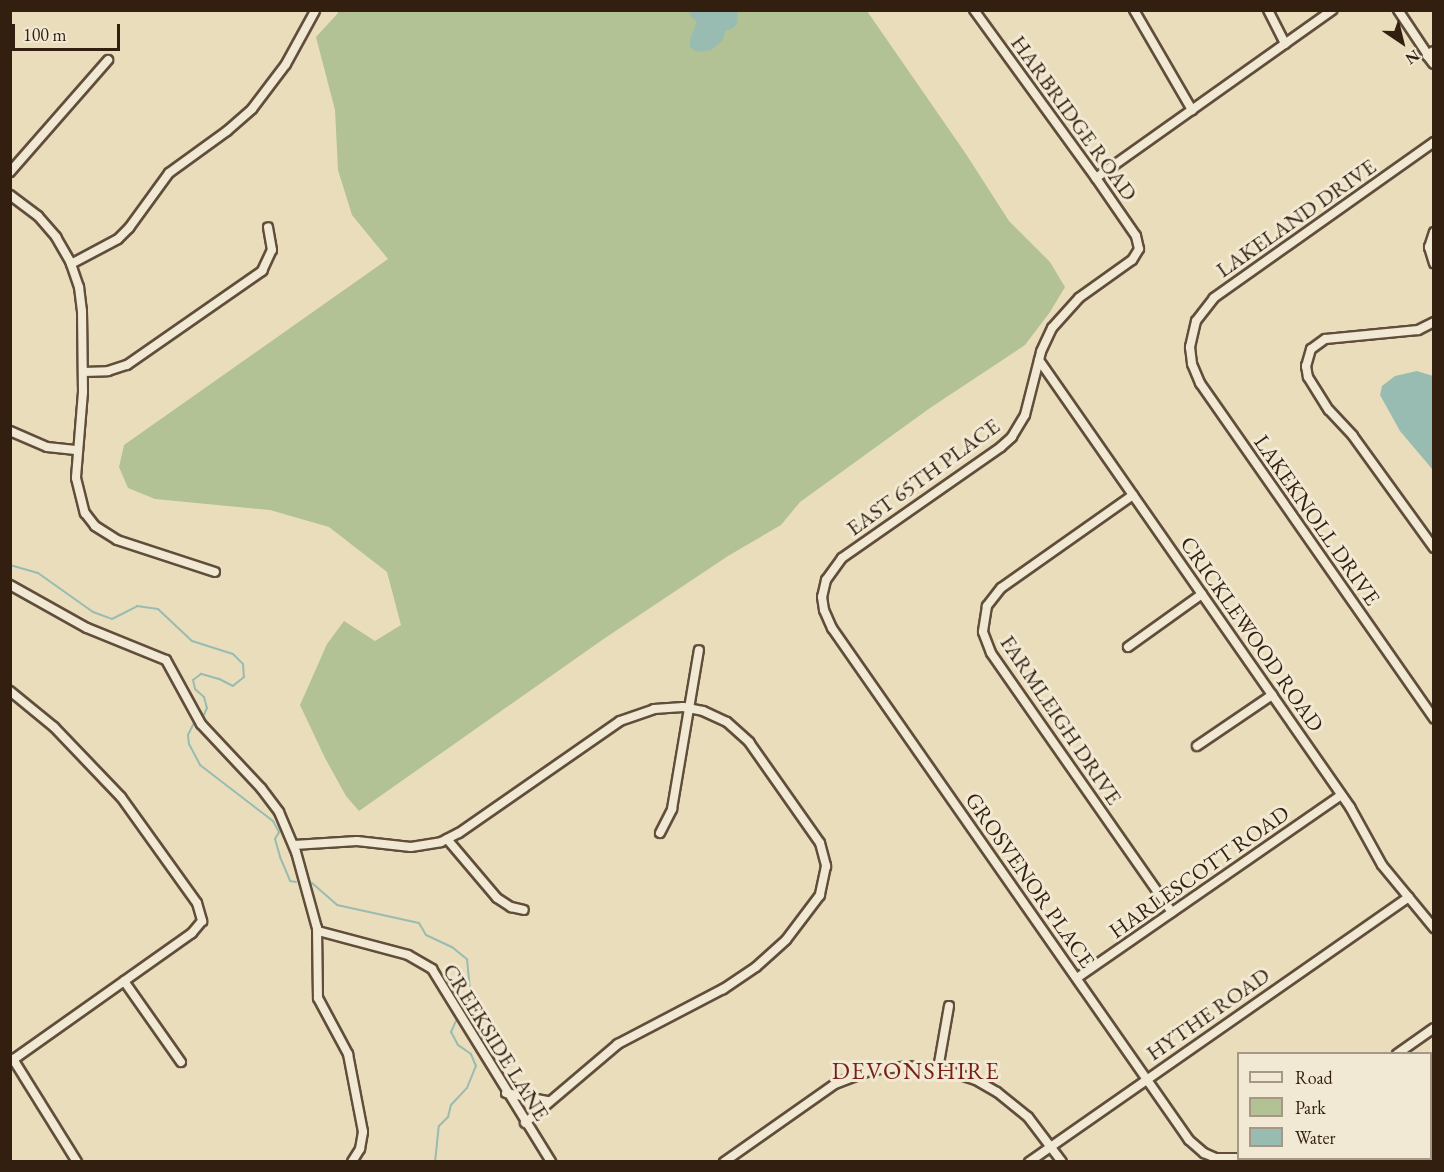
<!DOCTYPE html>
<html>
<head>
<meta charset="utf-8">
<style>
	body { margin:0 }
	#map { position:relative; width:1444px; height:1172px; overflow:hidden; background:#eaddbc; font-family:"EB Garamond",serif }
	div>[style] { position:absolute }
	.green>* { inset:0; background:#b2c294 }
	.water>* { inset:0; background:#98bbb2 }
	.stream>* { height:2px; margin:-1px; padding:0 1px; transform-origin:1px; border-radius:1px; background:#98bbb2 }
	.roads { filter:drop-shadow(2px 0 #604e3b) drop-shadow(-2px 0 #604e3b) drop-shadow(0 2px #604e3b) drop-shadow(0 -2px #604e3b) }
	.minor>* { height:8px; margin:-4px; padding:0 4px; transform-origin:4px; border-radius:4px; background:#f1e9d3 }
	.tertiary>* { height:10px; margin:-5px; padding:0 5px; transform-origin:5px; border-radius:5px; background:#f1e9d3 }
	.secondary>* { height:12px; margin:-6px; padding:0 6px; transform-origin:6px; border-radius:6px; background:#f1e9d3 }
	span { translate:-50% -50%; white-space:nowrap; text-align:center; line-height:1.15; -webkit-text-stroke:6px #f1e9d3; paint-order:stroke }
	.street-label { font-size:22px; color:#321f10 }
	.neighbourhood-label { font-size:24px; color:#7a1f14; letter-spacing:1.5px }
	.frame { position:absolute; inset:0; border:12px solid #321f10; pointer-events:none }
	.legend { position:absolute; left:1237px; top:1052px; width:195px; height:108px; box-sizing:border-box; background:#f1e9d3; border:2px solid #a59885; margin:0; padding:8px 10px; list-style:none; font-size:18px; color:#321f10 }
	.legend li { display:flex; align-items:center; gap:12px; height:30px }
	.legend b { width:30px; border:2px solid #a59885 }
	.north { position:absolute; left:1372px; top:12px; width:60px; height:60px; -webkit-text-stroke:4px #f1e9d3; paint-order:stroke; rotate:145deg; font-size:16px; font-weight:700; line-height:24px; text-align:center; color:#321f10 }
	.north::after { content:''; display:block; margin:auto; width:21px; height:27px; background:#321f10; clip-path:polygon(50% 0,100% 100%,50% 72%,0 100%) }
	.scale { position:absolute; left:12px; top:24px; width:108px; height:27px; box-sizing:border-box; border:3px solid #321f10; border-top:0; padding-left:8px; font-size:18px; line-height:21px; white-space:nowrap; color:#321f10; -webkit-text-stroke:4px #f1e9d3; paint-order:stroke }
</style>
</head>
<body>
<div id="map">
	<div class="green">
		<i style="clip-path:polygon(337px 11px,867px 11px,966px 154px,1009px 221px,1050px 262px,1065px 287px,1050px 312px,1025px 345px,930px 408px,800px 502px,781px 525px,728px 556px,605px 638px,359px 811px,346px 796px,325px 758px,300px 705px,327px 644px,344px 621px,375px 641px,401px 625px,387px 572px,329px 527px,270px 510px,155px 499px,128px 488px,119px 467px,124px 445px,388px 259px,352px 215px,338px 170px,335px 110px,316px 37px,338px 13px)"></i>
	</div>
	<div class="water">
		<i style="clip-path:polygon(689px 11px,689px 10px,738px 11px,737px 23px,733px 28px,725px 31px,723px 40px,711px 50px,697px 52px,690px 47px,690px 39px,697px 22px,691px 17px)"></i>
		<i style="clip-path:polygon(1417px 371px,1433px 376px,1433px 470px,1400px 431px,1380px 395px,1382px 386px,1395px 376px)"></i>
	</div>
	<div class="stream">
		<i style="left:10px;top:565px;width:29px;rotate:16deg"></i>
		<i style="left:38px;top:573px;width:67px;rotate:35.3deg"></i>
		<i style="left:93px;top:612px;width:20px;rotate:20deg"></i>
		<i style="left:112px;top:619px;width:28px;rotate:-27deg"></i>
		<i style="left:137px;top:606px;width:21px;rotate:8deg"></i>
		<i style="left:158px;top:609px;width:47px;rotate:43.3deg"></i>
		<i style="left:192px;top:641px;width:43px;rotate:17.6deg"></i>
		<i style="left:233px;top:654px;width:14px;rotate:45deg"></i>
		<i style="left:243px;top:664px;width:13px;rotate:86deg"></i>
		<i style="left:244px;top:677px;width:14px;rotate:141deg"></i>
		<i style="left:233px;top:686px;width:16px;rotate:-153deg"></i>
		<i style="left:219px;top:679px;width:19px;rotate:-164deg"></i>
		<i style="left:201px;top:674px;width:10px;rotate:143deg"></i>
		<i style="left:193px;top:680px;width:9px;rotate:77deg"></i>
		<i style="left:195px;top:689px;width:12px;rotate:42deg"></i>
		<i style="left:204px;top:697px;width:11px;rotate:75deg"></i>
		<i style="left:207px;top:708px;width:10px;rotate:114deg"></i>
		<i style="left:194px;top:723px;width:13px;rotate:117deg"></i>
		<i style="left:188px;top:735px;width:9px;rotate:84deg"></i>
		<i style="left:189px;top:744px;width:24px;rotate:62deg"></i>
		<i style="left:200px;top:765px;width:92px;rotate:37.5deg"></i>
		<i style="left:273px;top:821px;width:13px;rotate:61deg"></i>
		<i style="left:279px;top:832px;width:8px;rotate:120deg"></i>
		<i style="left:275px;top:839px;width:19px;rotate:74deg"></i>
		<i style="left:280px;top:857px;width:26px;rotate:67deg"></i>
		<i style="left:290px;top:881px;width:6px;rotate:9deg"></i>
		<i style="left:312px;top:883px;width:33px;rotate:41deg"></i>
		<i style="left:337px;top:905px;width:84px;rotate:12.4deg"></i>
		<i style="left:419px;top:923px;width:14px;rotate:60deg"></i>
		<i style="left:426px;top:935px;width:29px;rotate:25deg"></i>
		<i style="left:452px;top:947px;width:19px;rotate:39deg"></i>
		<i style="left:467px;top:959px;width:41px;rotate:84.4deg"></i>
		<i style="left:471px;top:1000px;width:13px;rotate:113deg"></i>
		<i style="left:435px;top:1162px;width:36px;rotate:-84deg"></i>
		<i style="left:439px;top:1126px;width:13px;rotate:-45deg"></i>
		<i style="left:448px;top:1117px;width:12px;rotate:-76deg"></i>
		<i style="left:451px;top:1105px;width:23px;rotate:-47deg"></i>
		<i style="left:467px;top:1088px;width:24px;rotate:-68deg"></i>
		<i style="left:476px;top:1066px;width:13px;rotate:-113deg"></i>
		<i style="left:471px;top:1054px;width:16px;rotate:-145deg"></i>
		<i style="left:458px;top:1045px;width:15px;rotate:-118deg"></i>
		<i style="left:451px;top:1032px;width:12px;rotate:-66deg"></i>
	</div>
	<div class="roads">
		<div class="minor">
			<i style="left:974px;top:10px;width:208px;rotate:54deg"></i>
			<i style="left:1096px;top:178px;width:70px;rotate:55.4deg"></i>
			<i style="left:1136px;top:236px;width:13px;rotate:77deg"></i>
			<i style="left:1139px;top:249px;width:13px;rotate:122deg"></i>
			<i style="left:1132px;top:260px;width:65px;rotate:144.4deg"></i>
			<i style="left:1079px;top:298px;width:40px;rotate:132deg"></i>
			<i style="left:1052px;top:328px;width:26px;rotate:115deg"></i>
			<i style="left:1041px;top:352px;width:65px;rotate:104.3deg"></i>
			<i style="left:1025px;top:415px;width:26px;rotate:121deg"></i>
			<i style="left:1012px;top:437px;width:15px;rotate:138deg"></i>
			<i style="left:1001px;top:447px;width:194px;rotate:145.1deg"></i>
			<i style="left:842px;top:558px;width:27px;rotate:126deg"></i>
			<i style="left:826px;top:580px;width:17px;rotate:103deg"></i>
			<i style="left:822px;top:597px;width:13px;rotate:81deg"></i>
			<i style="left:824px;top:610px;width:20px;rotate:66deg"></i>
			<i style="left:832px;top:628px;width:624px;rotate:55.11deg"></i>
			<i style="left:1189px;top:1140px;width:20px;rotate:41deg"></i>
			<i style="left:1204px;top:1153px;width:13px;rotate:23deg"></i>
			<i style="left:1216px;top:1158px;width:22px"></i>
			<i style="left:1134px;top:10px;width:116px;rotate:59.9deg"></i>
			<i style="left:1268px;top:10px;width:38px;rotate:63deg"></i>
			<i style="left:1398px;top:10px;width:54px;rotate:56.3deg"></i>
			<i style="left:1434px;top:142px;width:270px;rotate:144.7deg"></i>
			<i style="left:1214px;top:298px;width:29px;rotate:128deg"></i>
			<i style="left:1196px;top:321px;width:27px;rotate:103deg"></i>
			<i style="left:1190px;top:347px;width:17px;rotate:83deg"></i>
			<i style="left:1192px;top:364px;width:21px;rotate:67deg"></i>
			<i style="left:1200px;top:383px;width:409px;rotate:55.1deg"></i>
			<i style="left:10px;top:172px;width:149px;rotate:-48.8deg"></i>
			<i style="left:1096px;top:178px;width:290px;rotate:-35.4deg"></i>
			<i style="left:10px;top:195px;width:35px;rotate:37deg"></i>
			<i style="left:38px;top:216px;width:28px;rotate:49deg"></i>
			<i style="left:56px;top:237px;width:28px;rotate:60deg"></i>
			<i style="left:70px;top:261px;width:28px;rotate:71deg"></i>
			<i style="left:79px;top:287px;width:24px;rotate:83deg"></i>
			<i style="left:82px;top:311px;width:81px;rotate:89.3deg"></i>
			<i style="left:83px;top:392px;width:86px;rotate:94.7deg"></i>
			<i style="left:76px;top:478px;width:36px;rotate:76deg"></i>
			<i style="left:85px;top:513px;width:16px;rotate:52deg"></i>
			<i style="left:95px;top:526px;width:26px;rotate:32deg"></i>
			<i style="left:117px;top:540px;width:103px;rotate:18.1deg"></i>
			<i style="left:1434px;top:232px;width:16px;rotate:108deg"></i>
			<i style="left:1429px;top:247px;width:17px;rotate:73deg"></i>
			<i style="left:71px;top:264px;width:53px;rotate:-28deg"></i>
			<i style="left:118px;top:239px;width:16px;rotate:-45deg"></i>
			<i style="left:129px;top:228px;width:68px;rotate:-54deg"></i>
			<i style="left:169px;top:173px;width:72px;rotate:-35.9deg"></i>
			<i style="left:227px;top:131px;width:33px;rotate:-41deg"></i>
			<i style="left:252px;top:109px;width:56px;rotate:-52.9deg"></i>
			<i style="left:286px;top:64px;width:60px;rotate:-61.3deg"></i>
			<i style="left:1434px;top:322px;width:18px;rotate:153deg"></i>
			<i style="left:1418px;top:330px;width:93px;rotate:174.5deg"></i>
			<i style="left:1325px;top:339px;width:17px;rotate:144deg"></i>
			<i style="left:1311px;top:349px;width:18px;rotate:106deg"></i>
			<i style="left:1306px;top:366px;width:11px;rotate:80deg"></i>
			<i style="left:1308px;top:377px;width:39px;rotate:58deg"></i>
			<i style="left:1329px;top:410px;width:35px;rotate:47deg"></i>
			<i style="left:1353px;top:436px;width:138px;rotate:54.1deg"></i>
			<i style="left:1039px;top:360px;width:545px;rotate:55.17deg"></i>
			<i style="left:1350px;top:807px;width:66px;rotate:61.1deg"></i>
			<i style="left:1382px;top:865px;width:82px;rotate:50.5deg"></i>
			<i style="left:83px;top:372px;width:25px;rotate:-2deg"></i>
			<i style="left:108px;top:371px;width:20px;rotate:-18deg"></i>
			<i style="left:127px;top:365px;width:165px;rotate:-34.8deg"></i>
			<i style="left:262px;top:271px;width:23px;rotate:-65deg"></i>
			<i style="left:272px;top:250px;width:23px;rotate:-100deg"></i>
			<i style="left:10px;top:431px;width:40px;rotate:23.4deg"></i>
			<i style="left:47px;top:447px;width:31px;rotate:6deg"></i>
			<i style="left:1133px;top:495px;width:161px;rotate:144.8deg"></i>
			<i style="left:1001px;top:588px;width:23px;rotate:128deg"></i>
			<i style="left:987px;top:606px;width:26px;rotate:99deg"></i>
			<i style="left:983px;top:632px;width:22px;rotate:69deg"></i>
			<i style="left:991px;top:653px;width:316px;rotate:55.1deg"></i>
			<i style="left:10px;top:585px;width:88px;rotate:29.2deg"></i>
			<i style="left:87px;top:628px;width:85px;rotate:22.1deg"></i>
			<i style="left:166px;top:660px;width:73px;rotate:61.3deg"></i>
			<i style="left:201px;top:724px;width:88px;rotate:46.8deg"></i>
			<i style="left:261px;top:788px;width:30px;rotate:53deg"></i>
			<i style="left:279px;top:812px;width:43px;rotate:67deg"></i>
			<i style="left:296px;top:852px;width:79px;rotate:74.6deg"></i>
			<i style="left:317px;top:928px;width:70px;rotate:89.2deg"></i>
			<i style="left:318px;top:998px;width:64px;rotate:61.8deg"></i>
			<i style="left:348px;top:1054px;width:79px;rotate:79.1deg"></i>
			<i style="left:363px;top:1132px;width:17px;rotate:100deg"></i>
			<i style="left:360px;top:1149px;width:15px;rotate:122deg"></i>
			<i style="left:1128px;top:647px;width:91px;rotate:-35.6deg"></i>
			<i style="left:10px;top:691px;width:57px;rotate:39.3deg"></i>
			<i style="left:54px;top:727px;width:97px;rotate:46.3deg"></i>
			<i style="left:121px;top:797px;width:130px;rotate:54.4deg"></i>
			<i style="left:197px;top:903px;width:19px;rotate:74deg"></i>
			<i style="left:202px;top:921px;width:16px;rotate:130deg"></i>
			<i style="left:192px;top:933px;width:223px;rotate:144.7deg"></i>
			<i style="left:1197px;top:746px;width:91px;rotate:-34.2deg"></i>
			<i style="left:660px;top:833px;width:27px;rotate:-63deg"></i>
			<i style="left:672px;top:809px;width:161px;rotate:-80.4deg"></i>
			<i style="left:447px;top:839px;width:77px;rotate:49.7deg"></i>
			<i style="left:497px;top:898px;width:17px;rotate:33deg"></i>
			<i style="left:511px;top:907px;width:13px;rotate:13deg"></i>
			<i style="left:294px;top:845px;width:63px;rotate:-3.6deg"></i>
			<i style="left:357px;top:841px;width:54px;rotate:6.3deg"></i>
			<i style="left:411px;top:847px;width:30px;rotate:-9deg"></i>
			<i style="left:441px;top:842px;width:20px;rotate:-27deg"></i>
			<i style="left:459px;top:833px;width:196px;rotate:-34.8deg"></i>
			<i style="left:620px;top:721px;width:36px;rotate:-19deg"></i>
			<i style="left:654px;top:709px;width:29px;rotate:-4deg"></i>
			<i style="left:683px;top:707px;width:20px;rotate:11deg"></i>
			<i style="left:703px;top:711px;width:26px;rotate:25deg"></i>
			<i style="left:727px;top:722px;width:30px;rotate:42deg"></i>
			<i style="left:749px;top:742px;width:123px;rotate:54.9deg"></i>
			<i style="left:820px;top:843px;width:24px;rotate:75deg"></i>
			<i style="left:826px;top:866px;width:30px;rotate:102deg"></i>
			<i style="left:820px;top:895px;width:56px;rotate:127.1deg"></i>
			<i style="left:786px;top:940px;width:40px;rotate:138deg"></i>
			<i style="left:756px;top:967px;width:40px;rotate:146deg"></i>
			<i style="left:723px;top:989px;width:119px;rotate:152.4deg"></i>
			<i style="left:618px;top:1044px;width:122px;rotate:139.7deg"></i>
			<i style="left:318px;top:931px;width:93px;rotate:14.9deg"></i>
			<i style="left:408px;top:955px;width:28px;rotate:30deg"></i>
			<i style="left:432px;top:969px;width:227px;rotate:58.3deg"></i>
			<i style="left:1077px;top:978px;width:321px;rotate:-34.7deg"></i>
			<i style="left:124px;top:981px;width:99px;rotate:54.9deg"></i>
			<i style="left:1397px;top:1054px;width:45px;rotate:-35.1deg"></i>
			<i style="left:13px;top:1059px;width:121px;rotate:58.1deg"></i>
			<i style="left:938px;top:1069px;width:64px;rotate:-80.1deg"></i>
			<i style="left:506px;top:1093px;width:43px;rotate:10.8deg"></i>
			<i style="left:1398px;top:1158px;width:4px;rotate:63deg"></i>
			<i style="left:724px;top:1162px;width:136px;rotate:-35.1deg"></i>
			<i style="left:835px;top:1084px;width:40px;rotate:-21deg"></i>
			<i style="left:872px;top:1070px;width:36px;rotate:-6deg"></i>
			<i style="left:908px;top:1066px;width:40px;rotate:7.1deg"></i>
			<i style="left:948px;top:1071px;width:29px;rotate:18deg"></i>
			<i style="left:976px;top:1080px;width:24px;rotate:30deg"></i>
			<i style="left:997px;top:1092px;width:40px;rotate:39deg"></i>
			<i style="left:1028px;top:1117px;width:56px;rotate:52.9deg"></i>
			<i style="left:1029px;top:1162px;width:463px;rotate:-34.9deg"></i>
		</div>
		<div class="tertiary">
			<i style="left:1434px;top:52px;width:7px;rotate:153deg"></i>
			<i style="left:1428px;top:55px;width:10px;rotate:53deg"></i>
		</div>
		<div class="secondary">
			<i style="left:1430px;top:1119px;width:4px;rotate:-27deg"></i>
			<i style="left:1371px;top:1162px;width:6px;rotate:-45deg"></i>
		</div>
	</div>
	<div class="street-label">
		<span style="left:1074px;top:118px;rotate:54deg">HARBRIDGE ROAD</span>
		<span style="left:1296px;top:218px;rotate:-35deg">LAKELAND DRIVE</span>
		<span style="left:923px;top:477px;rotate:-36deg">EAST 65TH PLACE</span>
		<span style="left:1317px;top:520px;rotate:55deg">LAKEKNOLL DRIVE</span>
		<span style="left:1252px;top:634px;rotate:55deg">CRICKLEWOOD ROAD</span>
		<span style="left:1061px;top:720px;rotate:56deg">FARMLEIGH DRIVE</span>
		<span style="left:1199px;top:872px;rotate:-35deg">HARLESCOTT ROAD</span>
		<span style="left:1030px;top:880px;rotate:55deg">GROSVENOR PLACE</span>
		<span style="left:1208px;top:1014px;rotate:-35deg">HYTHE ROAD</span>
		<span style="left:496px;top:1042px;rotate:58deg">CREEKSIDE LANE</span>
	</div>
	<div class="neighbourhood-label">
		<span style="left:916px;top:1071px">DEVONSHIRE</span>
	</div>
	<div class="frame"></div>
	<ul class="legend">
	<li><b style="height:8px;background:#f1e9d3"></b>Road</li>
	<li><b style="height:16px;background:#b2c294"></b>Park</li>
	<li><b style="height:16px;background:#98bbb2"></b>Water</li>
	</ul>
	<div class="north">N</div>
	<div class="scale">100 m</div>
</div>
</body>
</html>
